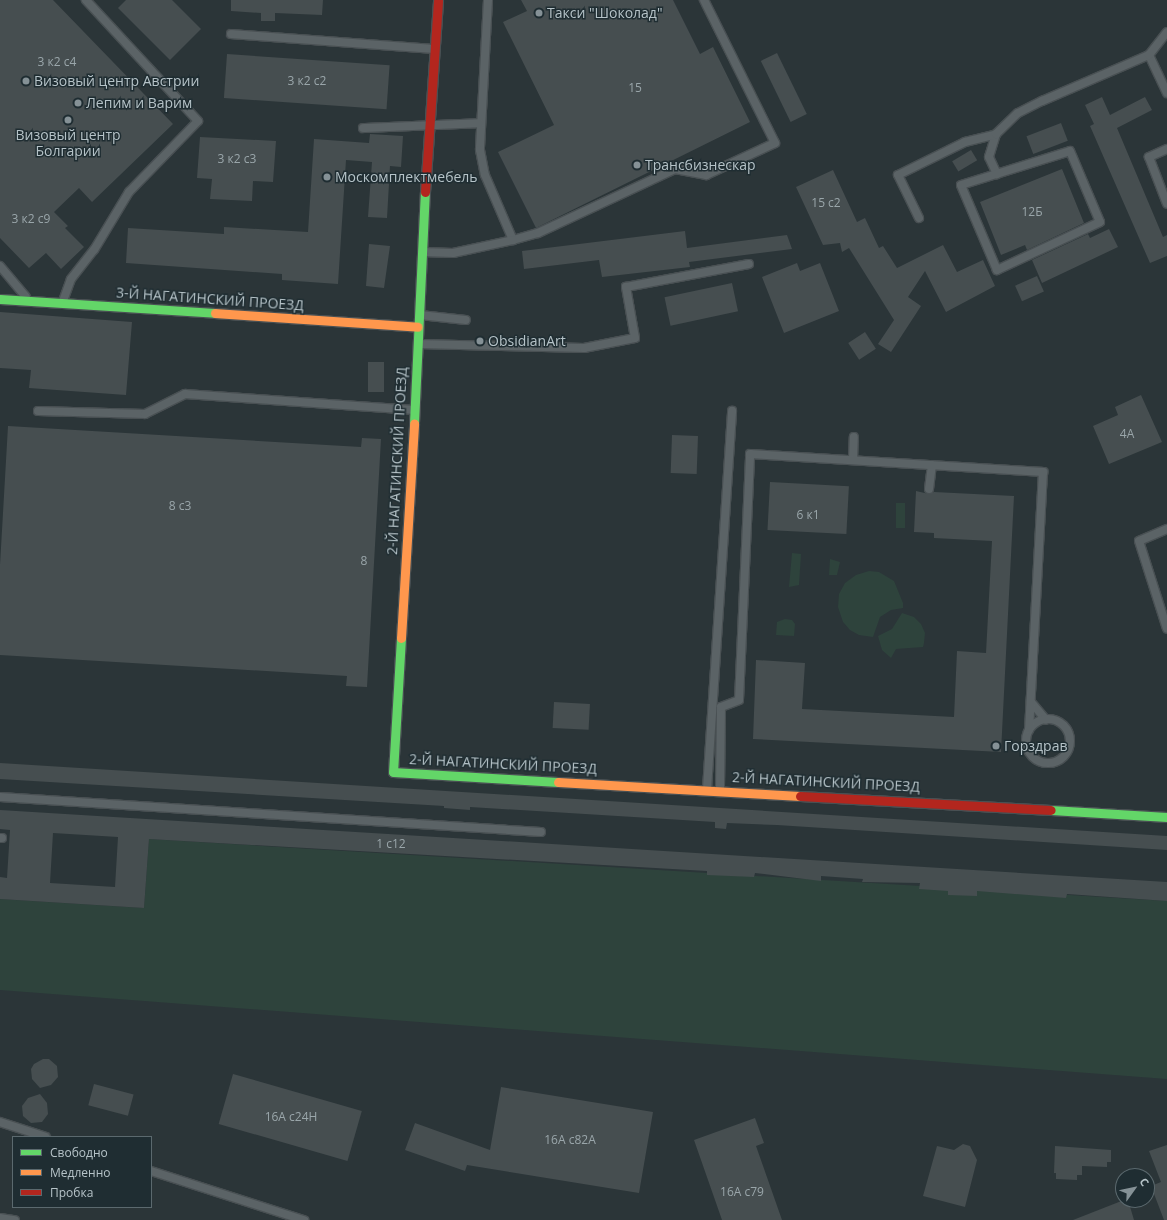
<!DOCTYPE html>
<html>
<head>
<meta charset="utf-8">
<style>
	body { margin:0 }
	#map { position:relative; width:1167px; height:1220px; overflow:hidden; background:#2b3538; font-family:"Open Sans",sans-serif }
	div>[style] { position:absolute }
	.green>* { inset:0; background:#2e433c; transform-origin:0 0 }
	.building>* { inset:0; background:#464e50; transform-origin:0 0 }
	.roads { filter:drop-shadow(1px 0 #495053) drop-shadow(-1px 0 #495053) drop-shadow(0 1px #495053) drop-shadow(0 -1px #495053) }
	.lane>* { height:8px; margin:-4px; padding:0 4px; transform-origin:4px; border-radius:4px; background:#5b6366 }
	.lane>.ring { margin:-4px; padding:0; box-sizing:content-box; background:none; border:8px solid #5b6366; border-radius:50% }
	.fast>* { height:9px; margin:-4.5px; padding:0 4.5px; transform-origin:4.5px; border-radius:4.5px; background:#63d668 }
	.slow>* { height:9px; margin:-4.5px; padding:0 4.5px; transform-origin:4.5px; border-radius:4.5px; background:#ff974d }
	.jam>* { height:9px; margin:-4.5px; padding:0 4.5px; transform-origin:4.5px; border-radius:4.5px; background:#b3261e }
	.dots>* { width:11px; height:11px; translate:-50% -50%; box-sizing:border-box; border:2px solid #1f2d32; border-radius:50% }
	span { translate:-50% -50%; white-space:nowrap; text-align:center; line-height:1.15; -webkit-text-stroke:3px #1f2d32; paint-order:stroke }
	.number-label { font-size:12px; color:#9aa6aa }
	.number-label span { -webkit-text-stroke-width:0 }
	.poi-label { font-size:14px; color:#b6c3c8 }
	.left { translate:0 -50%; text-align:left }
	.street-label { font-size:14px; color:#b6c3c8 }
	.legend { position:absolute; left:12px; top:1136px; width:140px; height:72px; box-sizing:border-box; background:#1f2d32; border:1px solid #5b696e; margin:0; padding:5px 7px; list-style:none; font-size:12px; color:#b6c3c8 }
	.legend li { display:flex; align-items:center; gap:8px; height:20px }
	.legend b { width:20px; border:1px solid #5b696e }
	.north { position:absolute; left:1115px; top:1168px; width:40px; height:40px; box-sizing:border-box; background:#1f2d32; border:1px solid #5b696e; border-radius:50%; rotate:57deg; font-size:11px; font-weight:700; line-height:16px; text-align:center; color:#b6c3c8 }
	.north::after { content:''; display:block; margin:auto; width:14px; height:18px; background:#859196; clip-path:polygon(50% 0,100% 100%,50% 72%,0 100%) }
</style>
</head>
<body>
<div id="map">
	<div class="green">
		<i style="left:896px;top:503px;width:9px;height:25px"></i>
		<i style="clip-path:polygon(792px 553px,801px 554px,799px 585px,789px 587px)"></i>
		<i style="clip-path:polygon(830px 559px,840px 562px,837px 575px,829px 575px)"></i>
		<i style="clip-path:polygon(869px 571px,879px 572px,894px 581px,903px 603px,903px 608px,891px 610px,880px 617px,873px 637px,859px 635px,850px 630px,843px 622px,838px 607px,839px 594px,845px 583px,856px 575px)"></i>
		<i style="clip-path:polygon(902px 613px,914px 617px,921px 624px,925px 633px,924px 643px,923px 647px,896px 649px,891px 658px,882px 650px,878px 636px,892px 629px)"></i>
		<i style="clip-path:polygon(785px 619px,792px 620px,795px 624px,794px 636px,776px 635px,777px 622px)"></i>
		<i style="clip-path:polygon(149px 839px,1167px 901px,1167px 1079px,0 990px,0 899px,144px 908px)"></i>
	</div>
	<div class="building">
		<i style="clip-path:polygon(0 0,53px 0,173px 124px,92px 202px,79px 188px,54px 212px,68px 226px,65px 228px,84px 247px,61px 269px,46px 253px,29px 268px,0 238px)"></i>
		<i style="clip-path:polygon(126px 0,172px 0,201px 29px,170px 60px,118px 8px)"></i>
		<i style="clip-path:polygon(231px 0,323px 0,322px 15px,275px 13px,275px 21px,261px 21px,261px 13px,231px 11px)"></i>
		<i style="clip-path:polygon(521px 0,673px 0,700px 54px,713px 47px,750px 122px,536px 228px,498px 152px,554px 125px,503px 22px,527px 11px)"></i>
		<i style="left:777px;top:53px;width:68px;height:18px;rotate:64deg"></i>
		<i style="left:227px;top:54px;width:163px;height:44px;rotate:4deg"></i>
		<i style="clip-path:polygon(1102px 97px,1110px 115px,1145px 97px,1152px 110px,1117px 128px,1163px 237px,1167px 235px,1167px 256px,1150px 263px,1090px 126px,1094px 124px,1085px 105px)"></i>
		<i style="left:1061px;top:123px;width:19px;height:37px;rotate:69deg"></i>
		<i style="clip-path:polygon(370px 134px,403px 136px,401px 167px,390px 166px,387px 218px,368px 217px,372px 162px,346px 160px,338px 284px,282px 280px,282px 274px,126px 263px,128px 228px,224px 234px,224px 227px,308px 232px,314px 139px,369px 143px)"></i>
		<i style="clip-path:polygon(200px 137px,276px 141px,273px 182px,253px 181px,252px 201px,210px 199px,212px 179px,197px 178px)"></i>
		<i style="left:971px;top:150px;width:12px;height:22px;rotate:59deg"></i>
		<i style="clip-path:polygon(1062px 169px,1084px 223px,1027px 250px,1025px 245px,1001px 255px,980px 202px)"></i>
		<i style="clip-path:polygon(833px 170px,857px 222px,865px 218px,879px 248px,883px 246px,897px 268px,943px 245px,957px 272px,983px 260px,995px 286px,946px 312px,925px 271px,908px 297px,921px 306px,891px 352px,878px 344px,894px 320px,849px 248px,842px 252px,840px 243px,823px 245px,796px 187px)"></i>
		<i style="clip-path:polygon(1109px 229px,1118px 247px,1042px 283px,1032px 260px,1088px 234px,1090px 238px)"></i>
		<i style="clip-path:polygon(685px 231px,687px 248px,787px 235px,792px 249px,689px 262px,690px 267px,602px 277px,599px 260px,524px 269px,522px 251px)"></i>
		<i style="clip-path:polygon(369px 244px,390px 246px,384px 288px,366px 286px)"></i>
		<i style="clip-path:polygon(797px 263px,800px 271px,820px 263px,839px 311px,784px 333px,762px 277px)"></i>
		<i style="left:1037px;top:276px;width:17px;height:24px;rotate:66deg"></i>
		<i style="left:732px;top:283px;width:29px;height:69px;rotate:78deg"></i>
		<i style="clip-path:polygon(0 312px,132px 322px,126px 395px,29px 388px,31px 370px,0 368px)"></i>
		<i style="left:865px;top:332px;width:20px;height:20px;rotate:57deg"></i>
		<i style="left:368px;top:362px;width:16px;height:30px"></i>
		<i style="clip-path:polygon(1141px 395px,1162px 442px,1109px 464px,1093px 426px,1118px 415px,1115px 407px)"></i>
		<i style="clip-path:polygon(8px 426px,361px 447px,362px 438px,381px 439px,367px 687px,346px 686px,347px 676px,0 655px,0 565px)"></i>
		<i style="left:672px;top:435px;width:26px;height:38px;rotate:2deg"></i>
		<i style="left:770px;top:482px;width:79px;height:48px;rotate:3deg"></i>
		<i style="clip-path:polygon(916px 491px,929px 494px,934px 492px,1014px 496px,1001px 752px,753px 739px,756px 660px,805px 663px,802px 709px,954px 717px,957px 651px,986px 653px,992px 541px,934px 538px,934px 533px,914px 532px)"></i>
		<i style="left:554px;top:702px;width:36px;height:26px;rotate:3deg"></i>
		<i style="clip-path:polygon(0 763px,1167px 836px,1167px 850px,777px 825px,727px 823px,726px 829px,715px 828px,715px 822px,470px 807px,470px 810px,444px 808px,444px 806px,0 779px)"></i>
		<i style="clip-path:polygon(evenodd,0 810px,1167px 882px,1167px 901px,1067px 894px,1066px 898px,977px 891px,977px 896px,948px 895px,948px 891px,919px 889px,920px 883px,862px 882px,863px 879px,821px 876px,821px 881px,755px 873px,754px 877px,707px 875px,707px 871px,149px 839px,144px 908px,0 899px,0 877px,7px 878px,10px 830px,0 829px,0 810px,53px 833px,118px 837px,115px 887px,50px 883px,53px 833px)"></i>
		<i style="clip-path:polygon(43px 1059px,49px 1059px,57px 1066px,58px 1077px,51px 1085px,40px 1088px,32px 1079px,31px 1069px,34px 1064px)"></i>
		<i style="left:233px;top:1074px;width:134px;height:52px;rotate:16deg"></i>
		<i style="left:94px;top:1084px;width:41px;height:22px;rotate:15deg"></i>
		<i style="clip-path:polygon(501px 1087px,653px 1112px,639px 1193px,467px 1165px,465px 1171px,405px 1150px,415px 1123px,490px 1150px)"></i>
		<i style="clip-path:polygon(40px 1094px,47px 1103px,48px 1114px,42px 1122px,31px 1123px,23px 1116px,22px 1106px,28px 1098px)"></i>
		<i style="clip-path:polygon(755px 1118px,764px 1143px,756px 1146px,782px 1220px,722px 1220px,694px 1140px)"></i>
		<i style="clip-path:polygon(963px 1144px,970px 1146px,977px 1160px,965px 1207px,923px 1196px,937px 1146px,954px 1150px)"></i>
		<i style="clip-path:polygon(1167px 1145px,1167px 1220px,1164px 1220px,1151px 1186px,1161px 1182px,1149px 1151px)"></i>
		<i style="clip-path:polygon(1055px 1146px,1111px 1150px,1111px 1162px,1107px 1162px,1107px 1167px,1082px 1166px,1082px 1175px,1077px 1175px,1077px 1180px,1056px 1179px,1056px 1173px,1054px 1173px)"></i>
		<i style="clip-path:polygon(1124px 1200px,1128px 1200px,1134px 1220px,1073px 1220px)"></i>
	</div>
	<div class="roads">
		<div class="lane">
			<i style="left:488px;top:0;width:150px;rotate:93.1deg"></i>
			<i style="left:480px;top:150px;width:25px;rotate:79deg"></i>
			<i style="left:485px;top:175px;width:71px;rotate:66.7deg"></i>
			<i style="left:513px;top:240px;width:26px;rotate:-16deg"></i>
			<i style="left:538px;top:233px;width:151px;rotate:-25deg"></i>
			<i style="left:675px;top:169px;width:32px;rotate:11deg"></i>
			<i style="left:706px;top:175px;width:76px;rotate:-24.9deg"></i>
			<i style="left:775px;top:143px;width:160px;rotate:-116.4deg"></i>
			<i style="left:231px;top:34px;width:203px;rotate:4.2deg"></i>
			<i style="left:1149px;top:55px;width:42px;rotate:64.7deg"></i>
			<i style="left:363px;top:128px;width:117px;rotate:-2.4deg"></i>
			<i style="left:996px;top:134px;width:24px;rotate:107deg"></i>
			<i style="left:989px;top:157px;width:19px;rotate:65deg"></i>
			<i style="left:1167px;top:149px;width:20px;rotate:156deg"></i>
			<i style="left:1149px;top:157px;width:50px;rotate:69deg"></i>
			<i style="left:1070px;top:151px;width:77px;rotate:67.1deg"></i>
			<i style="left:1100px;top:222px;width:114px;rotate:155deg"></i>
			<i style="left:997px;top:270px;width:92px;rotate:-113deg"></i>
			<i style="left:961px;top:185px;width:114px;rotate:-17.3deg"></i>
			<i style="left:919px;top:218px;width:48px;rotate:-116deg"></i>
			<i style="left:898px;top:175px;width:75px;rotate:-26.2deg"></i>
			<i style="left:965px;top:142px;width:32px;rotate:-14deg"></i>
			<i style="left:996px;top:134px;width:30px;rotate:-44deg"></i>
			<i style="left:1018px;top:113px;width:27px;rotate:-27deg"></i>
			<i style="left:1042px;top:101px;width:116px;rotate:-23.3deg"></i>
			<i style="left:1149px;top:55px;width:29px;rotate:-52deg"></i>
			<i style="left:422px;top:252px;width:31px;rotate:2deg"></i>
			<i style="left:453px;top:253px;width:61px;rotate:-12.2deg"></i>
			<i style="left:0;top:266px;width:40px;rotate:50deg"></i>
			<i style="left:63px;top:301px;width:23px;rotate:-70deg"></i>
			<i style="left:71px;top:279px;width:37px;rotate:-52deg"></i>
			<i style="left:94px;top:250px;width:68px;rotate:-58.9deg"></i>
			<i style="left:129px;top:192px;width:99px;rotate:-45.8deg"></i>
			<i style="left:198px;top:121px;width:165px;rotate:-132.8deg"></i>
			<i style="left:420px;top:315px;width:46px;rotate:6.2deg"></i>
			<i style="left:418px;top:344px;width:166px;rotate:1.4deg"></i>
			<i style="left:584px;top:348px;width:52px;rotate:-11.1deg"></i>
			<i style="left:635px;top:338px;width:52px;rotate:-100deg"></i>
			<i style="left:626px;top:287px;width:125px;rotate:-10.6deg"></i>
			<i style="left:38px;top:411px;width:107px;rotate:1.6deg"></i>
			<i style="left:145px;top:414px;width:45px;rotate:-26.6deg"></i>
			<i style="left:185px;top:394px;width:230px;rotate:4deg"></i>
			<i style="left:853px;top:460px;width:23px;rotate:-88deg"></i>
			<i style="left:929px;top:489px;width:24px;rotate:-83deg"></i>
			<i style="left:1167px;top:529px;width:30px;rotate:157deg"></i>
			<i style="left:1139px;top:541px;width:92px;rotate:72.3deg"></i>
			<i style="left:1031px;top:702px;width:23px;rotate:50deg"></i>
			<i class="ring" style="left:1026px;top:719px;width:36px;height:36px"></i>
			<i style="left:707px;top:789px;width:379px;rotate:-86.2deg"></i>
			<i style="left:720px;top:789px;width:82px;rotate:-89.3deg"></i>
			<i style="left:721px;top:707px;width:19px;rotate:-21deg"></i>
			<i style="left:739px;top:700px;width:246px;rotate:-87.4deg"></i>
			<i style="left:750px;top:454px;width:294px;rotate:3.5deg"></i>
			<i style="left:1043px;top:472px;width:258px;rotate:93.1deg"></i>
			<i style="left:0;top:797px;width:542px;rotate:3.7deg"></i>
			<i style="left:0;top:838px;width:2px"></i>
			<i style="left:0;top:1122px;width:48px;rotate:18.1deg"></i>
			<i style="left:151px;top:1171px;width:161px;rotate:17.8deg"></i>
			<i style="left:0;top:1218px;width:15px;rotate:8deg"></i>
		</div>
		<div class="fast">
			<i style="left:0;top:299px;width:215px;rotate:3.7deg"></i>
			<i style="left:414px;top:423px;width:231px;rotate:-87.3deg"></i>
			<i style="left:401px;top:638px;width:134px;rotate:93.4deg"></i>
			<i style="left:393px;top:772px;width:165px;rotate:3.5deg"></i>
			<i style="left:1051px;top:810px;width:116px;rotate:3.5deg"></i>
		</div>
		<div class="slow">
			<i style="left:215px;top:313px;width:203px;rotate:3.9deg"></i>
			<i style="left:401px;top:638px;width:215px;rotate:-86.5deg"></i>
			<i style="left:558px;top:782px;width:242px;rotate:3.3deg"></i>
		</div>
		<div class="jam">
			<i style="left:425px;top:192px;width:192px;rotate:-86.1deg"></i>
			<i style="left:800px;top:796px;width:251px;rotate:3.2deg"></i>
		</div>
	</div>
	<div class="dots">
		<i style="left:539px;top:13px;background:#859196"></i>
		<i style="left:26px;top:81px;background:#859196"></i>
		<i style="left:78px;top:103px;background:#859196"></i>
		<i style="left:68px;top:120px;background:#859196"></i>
		<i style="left:637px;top:165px;background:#859196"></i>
		<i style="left:327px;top:177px;background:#859196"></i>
		<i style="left:480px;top:341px;background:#859196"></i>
		<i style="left:996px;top:746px;background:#859196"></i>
	</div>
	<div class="number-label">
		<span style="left:57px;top:62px">3 к2 с4</span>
		<span style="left:307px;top:81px">3 к2 с2</span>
		<span style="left:635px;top:88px">15</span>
		<span style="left:237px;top:159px">3 к2 с3</span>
		<span style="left:826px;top:203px">15 с2</span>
		<span style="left:1032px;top:212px">12Б</span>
		<span style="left:31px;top:219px">3 к2 с9</span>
		<span style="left:1127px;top:434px">4А</span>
		<span style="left:180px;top:506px">8 с3</span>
		<span style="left:808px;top:515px">6 к1</span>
		<span style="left:364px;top:561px">8</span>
		<span style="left:391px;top:844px">1 с12</span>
		<span style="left:291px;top:1117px">16А с24Н</span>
		<span style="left:570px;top:1140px">16А с82А</span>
		<span style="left:742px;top:1192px">16А с79</span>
	</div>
	<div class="poi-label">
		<span class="left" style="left:547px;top:13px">Такси "Шоколад"</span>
		<span class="left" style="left:34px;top:81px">Визовый центр Австрии</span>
		<span class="left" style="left:86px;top:103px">Лепим и Варим</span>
		<span style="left:68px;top:143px">Визовый центр<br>Болгарии</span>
		<span class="left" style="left:645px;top:165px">Трансбизнескар</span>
		<span class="left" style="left:335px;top:177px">Москомплектмебель</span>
		<span class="left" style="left:488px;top:341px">ObsidianArt</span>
		<span class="left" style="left:1004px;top:746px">Горздрав</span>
	</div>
	<div class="street-label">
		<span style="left:210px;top:299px;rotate:4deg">3-Й НАГАТИНСКИЙ ПРОЕЗД</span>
		<span style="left:397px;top:461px;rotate:-87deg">2-Й НАГАТИНСКИЙ ПРОЕЗД</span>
		<span style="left:503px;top:764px;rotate:3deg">2-Й НАГАТИНСКИЙ ПРОЕЗД</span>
		<span style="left:826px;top:782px;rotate:3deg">2-Й НАГАТИНСКИЙ ПРОЕЗД</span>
	</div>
	<ul class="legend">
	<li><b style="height:5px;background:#63d668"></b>Свободно</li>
	<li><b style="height:5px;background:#ff974d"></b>Медленно</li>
	<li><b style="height:5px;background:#b3261e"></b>Пробка</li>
	</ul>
	<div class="north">С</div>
</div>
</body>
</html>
